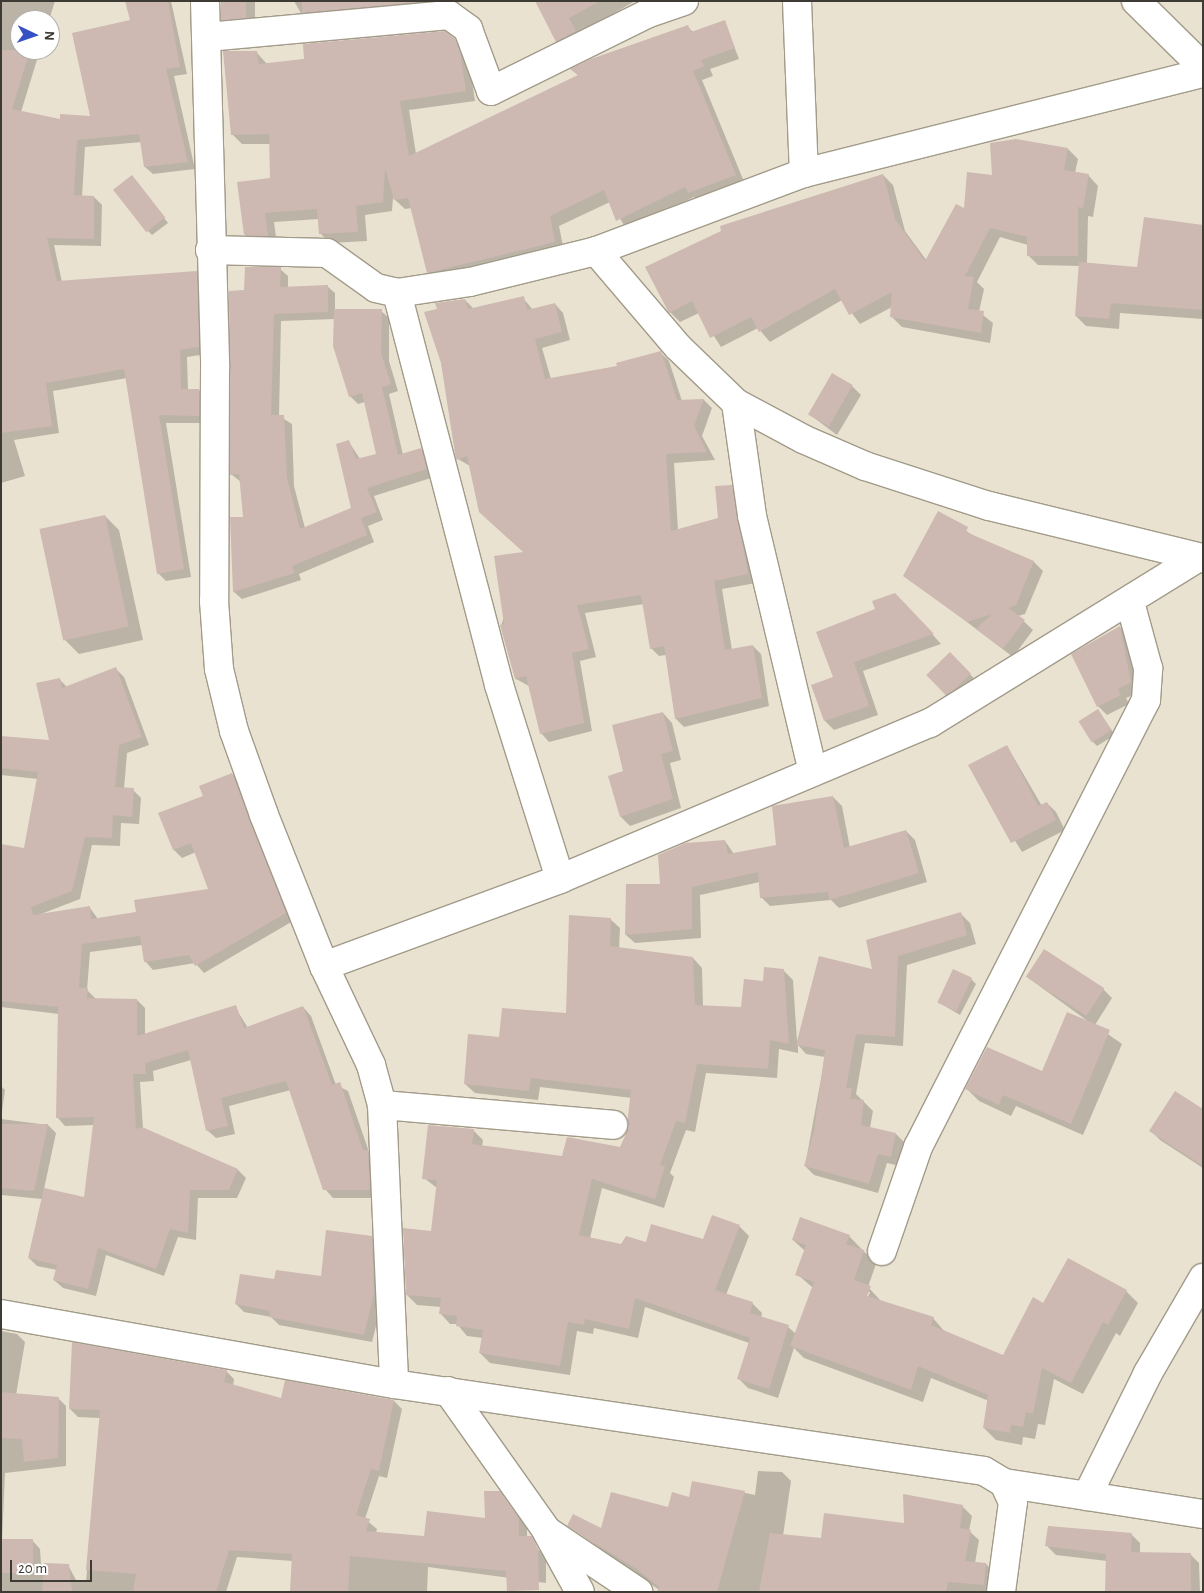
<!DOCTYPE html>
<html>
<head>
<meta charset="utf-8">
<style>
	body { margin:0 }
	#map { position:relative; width:1204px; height:1593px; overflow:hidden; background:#eae2d0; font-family:"Alegreya Sans",sans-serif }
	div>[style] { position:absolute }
	.shadow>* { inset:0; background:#0003 }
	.building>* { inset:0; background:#cdb8b2; transform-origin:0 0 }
	.roads { filter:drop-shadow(1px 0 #a29b89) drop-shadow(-1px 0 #a29b89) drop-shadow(0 1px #a29b89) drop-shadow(0 -1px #a29b89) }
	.minor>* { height:28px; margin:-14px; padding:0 14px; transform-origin:14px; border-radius:14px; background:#fff }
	span { translate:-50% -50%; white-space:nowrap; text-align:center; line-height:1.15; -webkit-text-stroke:4.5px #fff; paint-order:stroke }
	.frame { position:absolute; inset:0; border:2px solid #3e3b34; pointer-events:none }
	.north { position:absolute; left:10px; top:10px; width:50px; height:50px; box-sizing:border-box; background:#fff; border:1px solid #b2b1ae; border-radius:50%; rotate:93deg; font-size:14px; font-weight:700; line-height:20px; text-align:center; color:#3e3b34 }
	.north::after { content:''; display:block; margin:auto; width:18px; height:22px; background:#3651c3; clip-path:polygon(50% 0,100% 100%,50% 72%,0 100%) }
	.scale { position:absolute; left:10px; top:1560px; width:82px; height:22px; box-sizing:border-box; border:2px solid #3e3b34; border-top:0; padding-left:6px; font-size:15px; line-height:18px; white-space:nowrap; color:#3e3b34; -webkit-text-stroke:4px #fff; paint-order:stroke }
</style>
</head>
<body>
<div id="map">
	<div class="shadow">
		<i style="clip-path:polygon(1px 1px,55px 1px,49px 20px,20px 20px,20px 50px,40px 50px,21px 112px,61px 120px,91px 117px,132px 21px,126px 1px,171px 1px,187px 74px,174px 76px,195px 169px,153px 174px,145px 167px,142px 142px,85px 147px,82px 197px,94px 197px,102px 205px,101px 246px,54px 245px,62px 282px,196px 272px,204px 280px,206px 354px,187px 357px,188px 390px,199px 390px,207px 398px,206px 423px,166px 423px,191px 577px,166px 581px,158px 573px,127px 378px,53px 391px,59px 433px,14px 440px,25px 476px,1px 483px)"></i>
		<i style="clip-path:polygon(223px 1px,255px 1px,255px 27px,232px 29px,222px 20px)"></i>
		<i style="clip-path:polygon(294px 1px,425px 1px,427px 12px,306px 22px)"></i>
		<i style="clip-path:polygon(536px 1px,635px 1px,582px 32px,570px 54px,557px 41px)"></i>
		<i style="clip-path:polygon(688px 27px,693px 32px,729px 33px,739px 59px,710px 69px,713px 76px,702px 80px,745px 184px,699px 202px,694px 197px,627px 230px,610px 202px,559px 226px,564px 251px,437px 282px,428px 272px,412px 208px,405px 209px,393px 198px,392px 211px,365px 215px,367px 241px,330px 243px,320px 233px,319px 219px,274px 222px,277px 245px,255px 244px,245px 235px,272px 179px,271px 144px,242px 144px,232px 134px,257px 53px,267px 64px,454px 40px,469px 62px,475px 101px,409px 110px,416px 154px,579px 76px,572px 70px)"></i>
		<i style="clip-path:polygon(999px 142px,1068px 149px,1078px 159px,1075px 173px,1088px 175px,1098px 186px,1093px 217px,1088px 216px,1087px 264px,1138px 269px,1203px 226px,1203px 319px,1120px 313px,1119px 329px,1086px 326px,1076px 316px,1080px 266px,1038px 265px,1028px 255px,1028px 245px,1000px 237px,977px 282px,984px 289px,979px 312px,993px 323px,990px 343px,902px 327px,892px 317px,892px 307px,860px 324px,842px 300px,770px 342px,758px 328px,721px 347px,699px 313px,680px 322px,670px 312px,883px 175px,893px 185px,905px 231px,927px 261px,994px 176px,991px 144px)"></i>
		<i style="clip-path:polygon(136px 181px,168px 223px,152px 235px,148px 231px)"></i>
		<i style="clip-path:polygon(evenodd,280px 269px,288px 276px,288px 288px,327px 286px,335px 293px,335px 310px,381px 311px,389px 318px,389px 361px,398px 391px,389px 394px,403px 455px,421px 449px,428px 457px,434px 477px,374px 496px,383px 520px,368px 526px,374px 542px,299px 574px,301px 580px,242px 599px,234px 592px,231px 518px,244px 518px,241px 482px,231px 474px,246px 292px,280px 269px,335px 319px,350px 396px,358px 404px,365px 402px,377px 455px,360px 459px,349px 442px,352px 508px,305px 528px,294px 486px,292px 424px,279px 416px,281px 321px,335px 319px)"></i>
		<i style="clip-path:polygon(523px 298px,533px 310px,555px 304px,563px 313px,570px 340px,542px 348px,551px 379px,619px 367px,660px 352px,669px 361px,682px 401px,704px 400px,712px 408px,702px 436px,715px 460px,674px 463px,678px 530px,719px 519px,731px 487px,740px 495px,756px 583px,722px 589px,732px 650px,753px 646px,761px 654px,769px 706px,684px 727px,676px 719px,666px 655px,659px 656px,651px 648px,644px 604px,585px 613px,596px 657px,580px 661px,592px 731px,549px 742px,541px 733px,529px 686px,516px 679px,501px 626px,525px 553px,470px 466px,458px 459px,465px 300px,474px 309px)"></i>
		<i style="clip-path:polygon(852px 386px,861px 395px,837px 435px,809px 414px)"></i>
		<i style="clip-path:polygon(938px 513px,977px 538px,1034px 562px,1043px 571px,1025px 614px,1018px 616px,1033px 630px,1013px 657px,905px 575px)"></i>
		<i style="clip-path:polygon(105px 516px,119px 530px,143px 640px,79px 654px,65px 640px,41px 531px)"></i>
		<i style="clip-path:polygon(905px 604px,941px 644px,863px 671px,878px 715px,834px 730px,825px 721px,835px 678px)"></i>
		<i style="clip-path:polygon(1120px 627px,1129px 636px,1140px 692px,1126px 698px,1129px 704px,1107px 715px,1098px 706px)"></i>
		<i style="clip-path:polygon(960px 663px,979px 684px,956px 703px,946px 694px)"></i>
		<i style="clip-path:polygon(116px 669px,124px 677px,149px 745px,127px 753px,124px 789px,133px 790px,141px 798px,139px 824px,121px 823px,120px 846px,92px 845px,80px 899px,41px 914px,90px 908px,98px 919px,138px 913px,210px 890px,196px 852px,182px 858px,174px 850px,160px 814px,204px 796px,232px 774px,240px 782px,293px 921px,204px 973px,195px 963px,153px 970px,145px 961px,142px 945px,90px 952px,87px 990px,96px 999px,137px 1000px,145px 1008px,145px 1035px,235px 1007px,248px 1028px,303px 1007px,311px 1016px,336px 1085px,348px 1091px,369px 1152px,376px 1160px,378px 1198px,333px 1198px,325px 1189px,291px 1090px,229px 1106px,235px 1134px,216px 1138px,207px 1130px,191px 1060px,153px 1071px,154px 1081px,140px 1082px,143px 1129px,238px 1170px,246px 1178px,237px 1198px,198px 1198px,196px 1240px,178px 1237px,164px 1276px,106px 1255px,96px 1296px,63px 1288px,54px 1280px,57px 1270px,37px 1266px,29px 1258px,42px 1199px,1px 1195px,1px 1119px,48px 1125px,56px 1133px,44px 1189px,85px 1198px,95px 1125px,65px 1126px,57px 1117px,59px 1014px,1px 1007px,1px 845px,25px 850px,38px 779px,1px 775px,1px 737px,50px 742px,59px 679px,67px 687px)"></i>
		<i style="clip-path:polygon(1098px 710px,1115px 735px,1097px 746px,1093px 742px)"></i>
		<i style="clip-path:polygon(663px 713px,672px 723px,681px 760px,670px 763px,681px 808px,630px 826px,621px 817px,609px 777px,624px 772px)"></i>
		<i style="clip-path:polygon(1007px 746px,1042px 806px,1047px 803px,1056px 812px,1065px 830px,1022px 852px,969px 766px)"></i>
		<i style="clip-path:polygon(833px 797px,842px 806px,850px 848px,906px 831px,915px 840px,927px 882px,839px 908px,831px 900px,770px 906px,761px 897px,760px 882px,700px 895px,701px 938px,635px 943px,626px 935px,661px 886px,725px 841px,734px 854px,778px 846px,774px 807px)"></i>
		<i style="clip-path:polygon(evenodd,960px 913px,970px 923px,976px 944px,907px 965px,903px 1046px,865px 1043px,856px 1094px,873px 1111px,870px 1128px,896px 1134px,905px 1143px,900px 1166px,887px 1163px,878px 1193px,814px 1175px,805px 1166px,825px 1057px,806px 1054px,798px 1045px,798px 1053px,779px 1049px,777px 1078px,706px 1073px,695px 1132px,686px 1130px,670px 1173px,674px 1177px,664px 1208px,602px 1188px,590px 1238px,622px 1245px,703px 1241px,739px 1226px,749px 1236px,726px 1295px,752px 1303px,762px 1313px,761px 1318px,788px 1327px,796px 1334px,813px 1288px,797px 1274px,805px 1251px,793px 1240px,849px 1236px,876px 1264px,868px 1287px,881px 1301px,933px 1318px,945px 1332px,1003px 1356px,1044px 1304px,1126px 1291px,1138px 1303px,1120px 1336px,1116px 1333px,1083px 1394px,1054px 1379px,1045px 1425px,1038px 1424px,1035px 1439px,1023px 1437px,1022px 1445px,996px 1440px,984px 1428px,989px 1401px,931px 1378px,923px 1402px,804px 1358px,794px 1348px,778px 1398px,748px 1388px,738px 1378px,749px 1343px,645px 1307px,638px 1338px,594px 1328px,593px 1334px,577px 1331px,570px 1375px,490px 1363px,480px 1353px,483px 1338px,467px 1336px,457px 1324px,450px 1324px,441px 1314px,441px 1307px,417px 1305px,407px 1295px,432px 1232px,437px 1188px,424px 1178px,473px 1130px,483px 1140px,482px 1147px,563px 1158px,620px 1148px,630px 1127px,632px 1098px,540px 1087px,538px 1100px,475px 1093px,465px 1084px,500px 1038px,567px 1015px,610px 919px,620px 928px,619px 949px,693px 958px,702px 968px,703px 1006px,742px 1008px,764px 982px,783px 970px,793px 980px,797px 1041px,874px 971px,960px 913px,867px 1292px,870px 1292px,866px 1302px,867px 1292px)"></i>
		<i style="clip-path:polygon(1027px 977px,1103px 989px,1112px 998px,1095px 1025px,1122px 1044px,1083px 1135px,1016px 1106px,1011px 1116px,979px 1101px,967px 1089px,1043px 1073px,1089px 1022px)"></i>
		<i style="clip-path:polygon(971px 979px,976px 984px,960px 1015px,938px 1002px)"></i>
		<i style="clip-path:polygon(1px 1086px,5px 1090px,1px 1118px)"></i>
		<i style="clip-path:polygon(1151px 1131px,1203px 1132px,1203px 1168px,1160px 1140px)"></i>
		<i style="clip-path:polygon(371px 1237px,380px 1245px,382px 1302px,372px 1342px,279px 1325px,271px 1317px,244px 1312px,236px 1304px,275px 1280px,322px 1278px)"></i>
		<i style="clip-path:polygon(1px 1331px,17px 1334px,25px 1342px,16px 1395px,58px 1398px,66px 1406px,66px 1466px,5px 1473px,2px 1541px,32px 1540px,40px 1549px,41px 1564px,68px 1565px,77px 1582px,86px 1582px,100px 1418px,78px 1417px,70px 1409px,226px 1371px,234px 1379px,233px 1386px,282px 1399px,394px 1401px,402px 1409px,387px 1478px,379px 1476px,365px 1519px,377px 1529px,376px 1533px,425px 1538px,486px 1519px,499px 1492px,527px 1528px,527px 1537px,546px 1558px,546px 1583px,428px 1567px,427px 1592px,291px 1592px,293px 1561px,237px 1557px,226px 1592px,1px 1592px)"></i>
		<i style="clip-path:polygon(758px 1471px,782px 1472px,791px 1481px,783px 1536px,822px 1539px,906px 1524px,905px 1496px,963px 1507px,972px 1516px,969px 1531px,979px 1540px,975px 1563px,986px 1564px,995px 1573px,993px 1592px,662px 1592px,569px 1526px,602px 1530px,669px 1509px,690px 1498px,693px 1482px,755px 1495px)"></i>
		<i style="clip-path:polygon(1131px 1534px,1140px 1543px,1140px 1554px,1190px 1554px,1199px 1563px,1200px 1592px,1107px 1592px,1107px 1561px,1056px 1555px,1047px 1546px)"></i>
	</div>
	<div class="building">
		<i style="clip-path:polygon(125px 1px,168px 1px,180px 67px,166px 69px,188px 162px,144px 167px,139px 134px,77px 140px,74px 195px,94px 196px,94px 239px,47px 238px,57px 281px,197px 271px,199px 347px,180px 350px,181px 389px,199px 389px,199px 416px,159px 415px,184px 569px,157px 574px,124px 369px,46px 383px,52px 426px,1px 433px,1px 50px,30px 50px,12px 109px,60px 119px,60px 114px,90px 116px,72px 33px,130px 20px)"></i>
		<i style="left:221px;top:1px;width:25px;height:19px"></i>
		<i style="clip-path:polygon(302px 1px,428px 1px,302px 13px)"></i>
		<i style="clip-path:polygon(535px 1px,600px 1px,569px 18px,576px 31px,556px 42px)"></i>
		<i style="clip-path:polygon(725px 20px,735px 48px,701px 60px,704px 66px,693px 71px,736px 175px,688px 193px,685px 187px,616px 221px,604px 190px,550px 216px,555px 242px,427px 273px,408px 198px,394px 200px,385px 168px,383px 202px,356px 206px,358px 232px,319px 234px,317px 209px,265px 213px,268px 236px,244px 235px,237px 182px,270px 178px,269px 134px,231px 135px,223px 51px,257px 51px,259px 64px,304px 59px,303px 44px,445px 31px,455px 39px,460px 51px,466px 91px,400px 101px,409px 156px,578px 75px,570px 69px,591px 59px,688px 25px,691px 32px)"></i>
		<i style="clip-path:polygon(1016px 139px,1068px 148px,1064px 170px,1089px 174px,1083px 208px,1078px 207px,1078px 256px,1027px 256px,1027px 237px,990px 228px,965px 276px,974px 277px,968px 309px,984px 311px,981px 333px,890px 317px,892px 292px,849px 315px,835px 289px,759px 332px,751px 317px,710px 338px,692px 301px,669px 313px,645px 267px,721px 231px,720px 226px,883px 174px,895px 219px,925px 261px,956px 204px,964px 208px,967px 172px,992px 175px,990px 143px)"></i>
		<i style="left:132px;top:175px;width:54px;height:24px;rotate:52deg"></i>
		<i style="clip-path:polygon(1144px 217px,1203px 225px,1203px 310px,1111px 303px,1109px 319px,1075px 316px,1079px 262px,1137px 267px)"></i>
		<i style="clip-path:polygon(245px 267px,281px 267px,280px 287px,328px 285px,328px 312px,274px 314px,271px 415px,284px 415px,287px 478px,300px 529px,351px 508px,336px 444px,349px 440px,356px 459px,376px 454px,362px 393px,349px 397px,333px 346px,334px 309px,382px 309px,381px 353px,391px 384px,382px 387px,398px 455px,421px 448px,427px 469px,367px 488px,377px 512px,361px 518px,367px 535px,292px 566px,295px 573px,233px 592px,230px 517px,243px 517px,239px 474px,230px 475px,229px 291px,244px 290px)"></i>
		<i style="clip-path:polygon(524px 296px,527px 310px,555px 303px,562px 332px,535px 339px,545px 379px,617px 366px,616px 363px,661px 351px,677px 400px,704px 399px,694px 426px,707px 452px,666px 454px,671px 531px,718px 518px,715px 486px,732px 485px,748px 574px,714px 581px,725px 650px,753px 645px,762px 698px,675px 719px,664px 646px,650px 649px,641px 595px,577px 605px,589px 649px,572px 653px,584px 723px,540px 734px,526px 676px,515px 679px,500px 625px,504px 624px,494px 556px,523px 552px,479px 512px,467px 456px,456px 460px,441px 363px,424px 312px,437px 309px,435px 303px,465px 299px,468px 309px)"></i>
		<i style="left:832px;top:373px;width:24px;height:48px;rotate:30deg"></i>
		<i style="clip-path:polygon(938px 511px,968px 527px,966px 532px,1034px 561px,1016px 605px,1008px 608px,1025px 620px,1003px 649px,976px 629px,992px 614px,967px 622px,903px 576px)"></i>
		<i style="left:105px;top:515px;width:114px;height:67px;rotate:78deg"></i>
		<i style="clip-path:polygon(895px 593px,934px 634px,854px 662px,869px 706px,824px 721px,811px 685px,833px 677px,816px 632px,875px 609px,872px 601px)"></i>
		<i style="clip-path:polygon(1120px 626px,1131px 682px,1118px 689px,1121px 695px,1097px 707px,1071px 654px)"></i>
		<i style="left:950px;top:652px;width:30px;height:33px;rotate:46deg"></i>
		<i style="clip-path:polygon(116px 667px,142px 737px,119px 745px,115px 787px,134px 788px,132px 817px,113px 815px,112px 838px,85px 837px,72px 891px,31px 907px,33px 915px,90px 906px,91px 919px,136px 912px,134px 900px,208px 889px,191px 843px,173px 850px,158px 813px,203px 796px,199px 786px,232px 773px,286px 913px,195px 966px,189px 955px,144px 962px,140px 936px,82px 944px,79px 988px,88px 988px,87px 998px,137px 999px,137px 1036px,236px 1005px,244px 1028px,303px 1006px,332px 1085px,340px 1082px,363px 1150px,368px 1150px,370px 1190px,323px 1190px,286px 1081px,221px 1098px,228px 1126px,206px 1131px,188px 1050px,145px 1063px,146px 1074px,133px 1074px,136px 1129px,142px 1127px,238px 1169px,229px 1190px,190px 1190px,188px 1233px,170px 1229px,156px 1269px,98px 1248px,88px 1289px,53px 1280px,57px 1265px,28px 1258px,44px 1188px,84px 1197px,94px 1117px,56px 1118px,58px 1007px,1px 1001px,1px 844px,24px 848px,38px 772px,1px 768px,1px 736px,49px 740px,36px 683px,60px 678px,62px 688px)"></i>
		<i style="left:1098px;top:709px;width:25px;height:23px;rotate:58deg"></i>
		<i style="clip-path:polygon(663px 712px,673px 751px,661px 754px,673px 799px,620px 817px,608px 776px,623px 771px,612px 725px)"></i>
		<i style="clip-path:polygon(1007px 745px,1038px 806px,1047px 802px,1056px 820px,1011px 843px,968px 765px)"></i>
		<i style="clip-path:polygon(833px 796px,844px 848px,906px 830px,919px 873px,829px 900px,828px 892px,760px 898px,758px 872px,692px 887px,692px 929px,625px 935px,626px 884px,660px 884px,658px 855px,686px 843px,725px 840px,728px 854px,776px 845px,772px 806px)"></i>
		<i style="clip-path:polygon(961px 912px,967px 935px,898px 956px,895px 1037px,856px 1034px,846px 1088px,852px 1088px,850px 1099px,864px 1100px,861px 1125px,896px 1133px,891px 1157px,878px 1154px,869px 1184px,804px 1166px,814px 1131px,825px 1050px,796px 1045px,819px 956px,872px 969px,866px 940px)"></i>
		<i style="clip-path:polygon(569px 915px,611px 918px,610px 946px,693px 957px,695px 1005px,741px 1007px,744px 979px,763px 981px,764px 967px,784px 969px,789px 1044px,770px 1040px,768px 1069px,697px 1064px,685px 1123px,676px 1121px,660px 1165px,665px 1166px,655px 1199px,592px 1179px,579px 1235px,621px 1244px,626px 1236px,646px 1242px,651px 1224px,703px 1239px,712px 1215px,740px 1225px,715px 1290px,753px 1302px,750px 1313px,789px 1325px,769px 1389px,737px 1379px,750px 1338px,635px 1298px,629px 1329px,585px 1319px,584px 1325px,568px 1322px,560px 1366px,479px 1353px,483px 1330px,456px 1326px,457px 1316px,439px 1314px,441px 1298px,406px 1295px,403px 1228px,431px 1231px,437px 1180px,422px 1179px,428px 1125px,474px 1129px,472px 1144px,562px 1156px,567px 1137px,620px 1147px,626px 1134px,631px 1090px,531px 1078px,529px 1091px,464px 1084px,468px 1034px,499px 1037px,502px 1008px,566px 1013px)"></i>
		<i style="left:1044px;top:949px;width:72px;height:33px;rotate:33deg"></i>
		<i style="left:953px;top:969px;width:21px;height:37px;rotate:25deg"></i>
		<i style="clip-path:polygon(1067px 1012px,1110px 1030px,1071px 1124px,1003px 1095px,999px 1105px,965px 1089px,987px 1047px,1042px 1071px)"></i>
		<i style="clip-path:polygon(1175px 1091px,1203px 1109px,1203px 1166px,1149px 1131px)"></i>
		<i style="clip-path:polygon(1px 1124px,48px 1124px,34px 1191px,1px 1188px)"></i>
		<i style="clip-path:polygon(800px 1217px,850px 1235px,846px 1244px,864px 1250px,854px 1280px,871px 1286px,867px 1296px,934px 1317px,931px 1325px,1003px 1355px,1033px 1297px,1043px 1303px,1068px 1258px,1127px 1290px,1108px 1325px,1103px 1322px,1071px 1383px,1042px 1368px,1033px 1414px,1026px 1412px,1023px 1427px,1011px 1425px,1010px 1433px,983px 1428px,988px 1395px,918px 1366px,911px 1390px,790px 1346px,814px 1282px,795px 1275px,806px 1245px,792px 1240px)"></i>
		<i style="clip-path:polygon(326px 1230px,372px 1236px,374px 1293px,364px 1335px,269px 1317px,270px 1311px,235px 1304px,240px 1274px,274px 1279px,276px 1270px,321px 1276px)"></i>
		<i style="clip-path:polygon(72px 1342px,227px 1370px,224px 1382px,281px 1398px,285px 1380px,394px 1400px,379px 1471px,371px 1469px,356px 1515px,370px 1519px,366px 1531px,424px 1536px,427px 1511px,485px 1518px,484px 1491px,500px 1491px,519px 1519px,519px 1536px,532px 1536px,538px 1549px,539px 1590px,507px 1591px,506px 1571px,350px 1556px,348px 1592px,290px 1592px,292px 1554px,229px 1550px,216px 1592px,133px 1592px,136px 1574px,86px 1570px,100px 1410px,69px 1409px)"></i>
		<i style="clip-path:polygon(1px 1392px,59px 1397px,58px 1458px,24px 1462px,22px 1439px,1px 1438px)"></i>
		<i style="clip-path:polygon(692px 1481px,745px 1491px,717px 1592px,657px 1592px,659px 1587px,638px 1570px,567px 1526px,573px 1514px,601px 1528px,611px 1492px,668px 1507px,672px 1492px,689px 1497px)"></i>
		<i style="clip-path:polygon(903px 1494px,963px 1505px,960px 1528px,971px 1530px,965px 1561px,986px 1563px,984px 1585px,948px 1582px,946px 1592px,759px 1592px,770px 1533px,821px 1538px,824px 1513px,904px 1523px)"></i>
		<i style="clip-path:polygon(1048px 1526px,1132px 1533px,1131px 1552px,1191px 1553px,1191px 1592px,1105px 1592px,1106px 1554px,1045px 1546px)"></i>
		<i style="left:33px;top:1539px;width:34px;height:32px;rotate:90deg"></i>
		<i style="clip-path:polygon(44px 1563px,69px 1564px,72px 1592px,42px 1592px)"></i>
	</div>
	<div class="roads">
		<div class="minor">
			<i style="left:205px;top:1px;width:367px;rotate:88.4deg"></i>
			<i style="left:215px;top:368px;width:233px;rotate:90.2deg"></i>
			<i style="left:214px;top:601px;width:68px;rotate:85.8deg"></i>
			<i style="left:219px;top:669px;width:64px;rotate:76.4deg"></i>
			<i style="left:234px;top:731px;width:89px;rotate:70.3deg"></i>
			<i style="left:264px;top:815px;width:162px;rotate:68.3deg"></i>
			<i style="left:324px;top:966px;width:110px;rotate:64.6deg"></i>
			<i style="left:371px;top:1065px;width:41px;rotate:74.6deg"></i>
			<i style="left:382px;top:1105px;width:279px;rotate:87.5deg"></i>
			<i style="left:797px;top:1px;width:172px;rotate:87.7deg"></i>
			<i style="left:1136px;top:1px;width:94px;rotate:44.6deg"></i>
			<i style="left:207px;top:37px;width:243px;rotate:-5.2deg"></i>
			<i style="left:449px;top:15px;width:24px;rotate:36deg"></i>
			<i style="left:468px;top:29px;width:66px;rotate:69.6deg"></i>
			<i style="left:491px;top:91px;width:176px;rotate:-26.3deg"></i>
			<i style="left:649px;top:13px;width:37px;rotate:-19deg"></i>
			<i style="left:210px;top:250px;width:117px;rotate:1.5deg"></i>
			<i style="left:327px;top:253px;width:60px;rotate:35.5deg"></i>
			<i style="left:376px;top:288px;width:22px;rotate:13deg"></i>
			<i style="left:397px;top:293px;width:74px;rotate:-8.6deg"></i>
			<i style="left:470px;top:282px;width:130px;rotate:-13.8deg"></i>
			<i style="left:596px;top:251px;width:222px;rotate:-20.6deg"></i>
			<i style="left:804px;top:173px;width:411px;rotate:-14.1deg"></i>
			<i style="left:596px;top:251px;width:126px;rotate:49.5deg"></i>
			<i style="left:678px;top:347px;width:81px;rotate:44deg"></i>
			<i style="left:736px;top:403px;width:76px;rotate:28.2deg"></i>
			<i style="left:803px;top:439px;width:68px;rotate:23.5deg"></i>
			<i style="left:865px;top:466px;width:130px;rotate:17.9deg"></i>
			<i style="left:989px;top:506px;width:220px;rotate:13.7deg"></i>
			<i style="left:397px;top:293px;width:405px;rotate:75.4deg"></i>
			<i style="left:499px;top:685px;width:203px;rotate:72.5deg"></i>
			<i style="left:736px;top:403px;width:114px;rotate:81.9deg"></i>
			<i style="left:752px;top:516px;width:263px;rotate:76.6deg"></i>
			<i style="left:324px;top:966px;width:252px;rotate:-20.2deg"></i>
			<i style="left:560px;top:879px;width:402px;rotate:-22.9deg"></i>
			<i style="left:930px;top:723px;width:314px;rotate:-31.7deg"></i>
			<i style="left:382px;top:1105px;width:232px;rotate:4.9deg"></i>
			<i style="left:882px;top:1251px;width:110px;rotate:-70.9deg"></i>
			<i style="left:918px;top:1147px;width:502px;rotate:-62.98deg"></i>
			<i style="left:1146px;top:700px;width:32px;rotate:-86deg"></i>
			<i style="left:1148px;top:668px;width:68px;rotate:-105.3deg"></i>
			<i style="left:1px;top:1314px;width:399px;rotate:10.1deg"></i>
			<i style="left:394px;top:1384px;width:596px;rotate:8.39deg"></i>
			<i style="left:984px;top:1471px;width:23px;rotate:31deg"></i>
			<i style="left:1004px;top:1483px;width:21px;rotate:65deg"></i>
			<i style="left:1013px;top:1502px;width:91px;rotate:97.6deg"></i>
			<i style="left:448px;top:1391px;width:171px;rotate:54.7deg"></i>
			<i style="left:547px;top:1531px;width:110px;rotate:33.8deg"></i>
			<i style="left:1004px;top:1483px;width:201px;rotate:8.9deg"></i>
			<i style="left:1087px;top:1496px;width:137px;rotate:-63.6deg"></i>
			<i style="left:1148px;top:1373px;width:110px;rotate:-59.9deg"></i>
			<i style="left:547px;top:1532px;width:68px;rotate:61.2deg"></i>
		</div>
	</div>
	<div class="frame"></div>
	<div class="north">N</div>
	<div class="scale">20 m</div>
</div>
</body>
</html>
